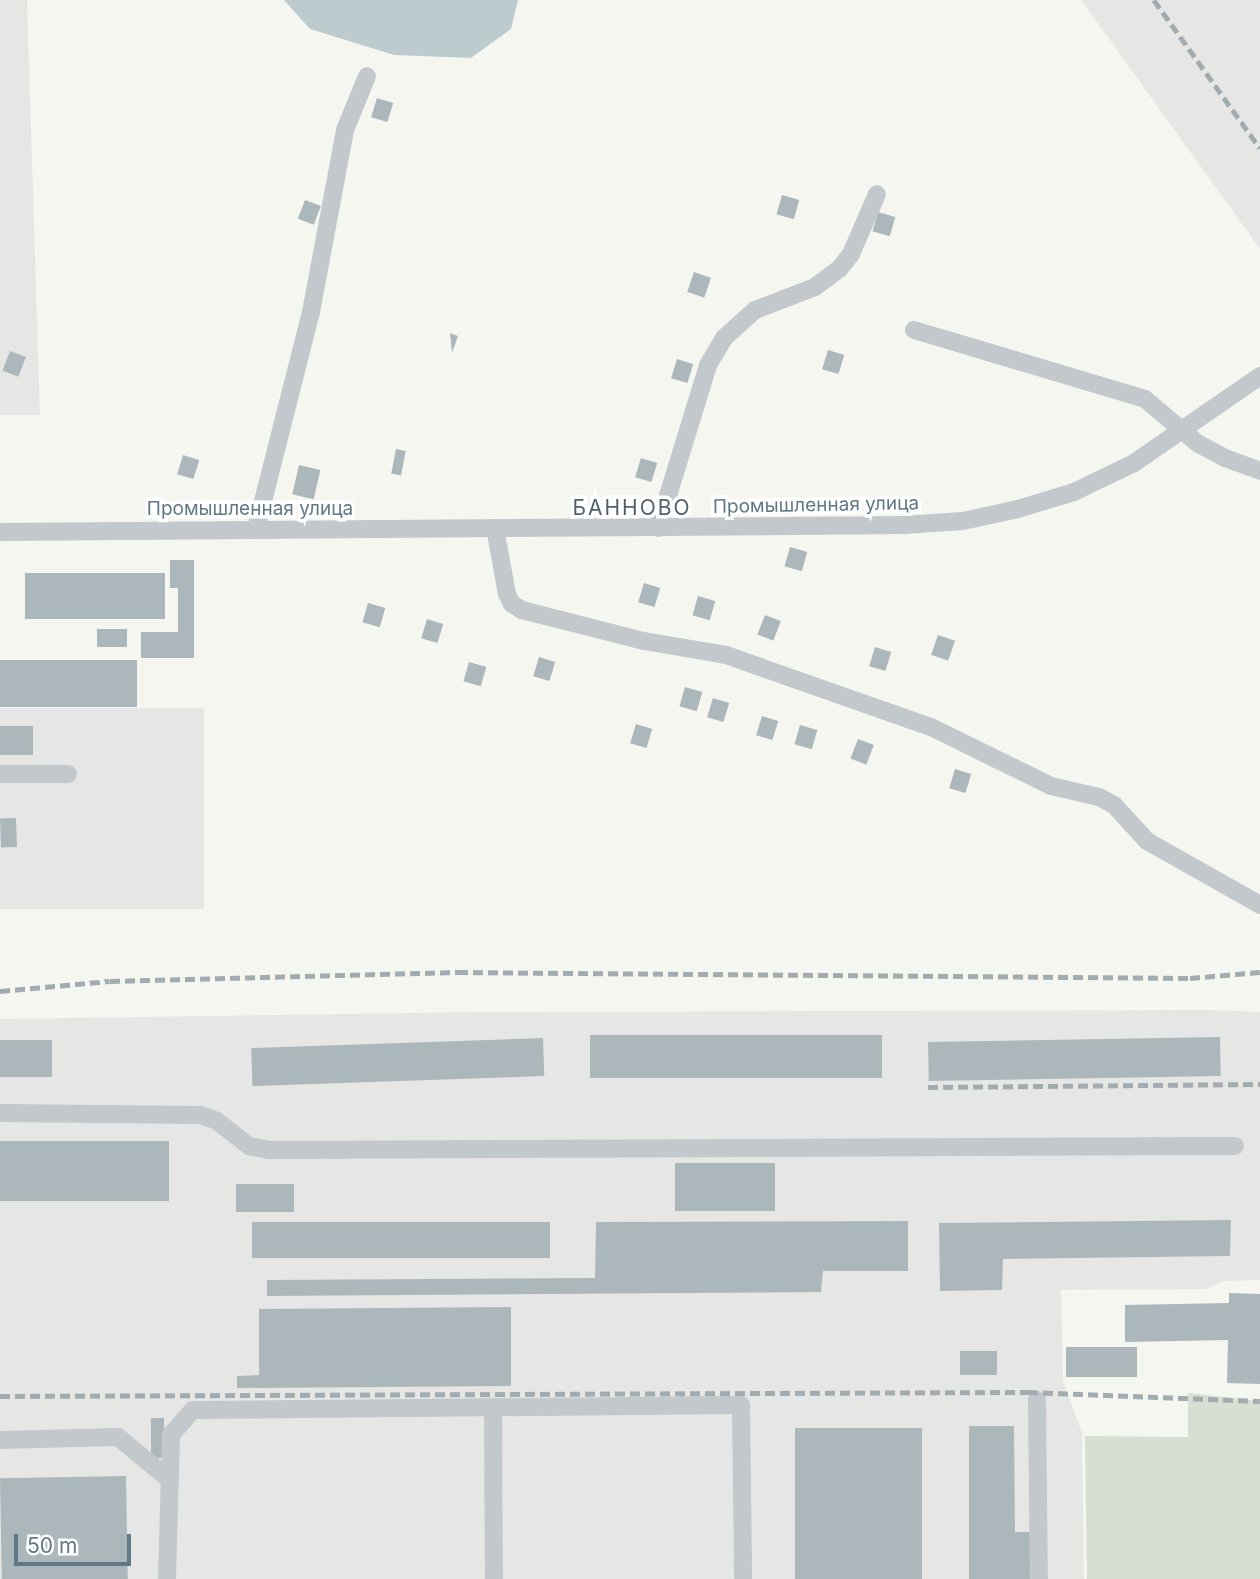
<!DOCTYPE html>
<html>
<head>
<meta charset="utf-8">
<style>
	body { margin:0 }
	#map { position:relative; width:1260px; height:1579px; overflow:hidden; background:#f6f6f1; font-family:Inter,sans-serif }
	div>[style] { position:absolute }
	.built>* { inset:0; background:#e6e7e5; transform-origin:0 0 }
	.green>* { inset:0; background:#d7ded2 }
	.water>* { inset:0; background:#bdcbcf }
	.building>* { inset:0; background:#acb7bb; transform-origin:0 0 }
	.minor>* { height:18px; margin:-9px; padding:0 9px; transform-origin:9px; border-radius:9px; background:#c2c8cb }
	.rail>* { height:4.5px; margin-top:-2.25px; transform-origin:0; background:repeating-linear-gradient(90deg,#a2abb0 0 10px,transparent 0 15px) }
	span { translate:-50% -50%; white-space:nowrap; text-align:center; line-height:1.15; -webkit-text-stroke:7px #fff; paint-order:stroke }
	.street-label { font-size:19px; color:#617986 }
	.neighbourhood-label { font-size:21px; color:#50616a; letter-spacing:2px }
	.scale { position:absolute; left:14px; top:1534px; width:117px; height:32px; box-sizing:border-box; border:4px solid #617986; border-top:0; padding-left:9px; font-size:21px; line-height:24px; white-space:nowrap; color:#617986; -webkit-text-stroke:5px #fff; paint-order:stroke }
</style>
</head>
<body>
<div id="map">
	<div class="built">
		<i style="clip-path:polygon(0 0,27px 0,40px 415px,0 415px)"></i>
		<i style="clip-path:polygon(1081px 0,1260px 0,1260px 249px)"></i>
		<i style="left:204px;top:708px;width:201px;height:204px;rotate:90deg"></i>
		<i style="clip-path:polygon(1207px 1010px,1260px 1012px,1260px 1280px,1225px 1281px,1207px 1289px,1061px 1290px,1063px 1381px,1082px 1433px,1084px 1579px,0 1579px,0 1019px,480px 1012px)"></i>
	</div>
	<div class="green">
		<i style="clip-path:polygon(1188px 1393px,1260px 1401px,1260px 1579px,1087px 1579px,1085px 1436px,1188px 1437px)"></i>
	</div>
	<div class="water">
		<i style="clip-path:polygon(284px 0,518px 0,511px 29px,471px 58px,394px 55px,310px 29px)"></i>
	</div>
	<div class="building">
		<i style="left:377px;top:98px;width:17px;height:20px;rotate:17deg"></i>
		<i style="left:782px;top:195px;width:18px;height:20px;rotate:16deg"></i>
		<i style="left:305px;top:200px;width:17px;height:20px;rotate:21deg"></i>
		<i style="left:878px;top:212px;width:18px;height:20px;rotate:16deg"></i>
		<i style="left:694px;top:272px;width:18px;height:21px;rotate:19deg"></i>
		<i style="clip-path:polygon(450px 333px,458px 336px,452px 353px)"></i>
		<i style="left:828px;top:350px;width:17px;height:20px;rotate:17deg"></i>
		<i style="left:10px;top:351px;width:17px;height:21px;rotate:21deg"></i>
		<i style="left:677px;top:359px;width:17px;height:20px;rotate:17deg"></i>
		<i style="left:396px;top:449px;width:10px;height:25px;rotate:11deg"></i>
		<i style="left:183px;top:455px;width:17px;height:20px;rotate:17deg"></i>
		<i style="left:641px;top:458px;width:17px;height:20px;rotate:17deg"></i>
		<i style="left:299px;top:465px;width:22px;height:30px;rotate:13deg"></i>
		<i style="left:790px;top:547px;width:18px;height:20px;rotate:16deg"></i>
		<i style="clip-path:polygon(170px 560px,194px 560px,194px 658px,141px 658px,141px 632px,178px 632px,178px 588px,170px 588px)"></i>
		<i style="left:165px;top:573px;width:46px;height:140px;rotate:90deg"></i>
		<i style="left:644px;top:583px;width:17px;height:20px;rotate:17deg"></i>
		<i style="left:698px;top:596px;width:18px;height:20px;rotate:16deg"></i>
		<i style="left:368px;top:603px;width:18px;height:20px;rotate:16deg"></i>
		<i style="left:765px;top:615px;width:17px;height:21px;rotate:21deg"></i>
		<i style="left:427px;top:619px;width:17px;height:20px;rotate:17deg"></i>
		<i style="left:97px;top:629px;width:30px;height:18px"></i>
		<i style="left:938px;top:635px;width:18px;height:21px;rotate:19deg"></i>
		<i style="left:875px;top:647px;width:17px;height:20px;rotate:17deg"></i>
		<i style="left:539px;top:657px;width:17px;height:20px;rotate:17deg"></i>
		<i style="left:137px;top:660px;width:47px;height:137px;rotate:90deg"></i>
		<i style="left:469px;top:662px;width:18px;height:20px;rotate:16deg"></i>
		<i style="left:685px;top:687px;width:18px;height:20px;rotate:16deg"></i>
		<i style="left:713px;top:698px;width:17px;height:20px;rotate:17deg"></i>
		<i style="left:762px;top:716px;width:17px;height:20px;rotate:17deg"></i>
		<i style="left:636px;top:724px;width:17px;height:20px;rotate:17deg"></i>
		<i style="left:800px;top:725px;width:18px;height:20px;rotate:16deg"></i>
		<i style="left:0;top:726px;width:33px;height:29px"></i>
		<i style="left:858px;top:739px;width:17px;height:21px;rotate:21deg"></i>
		<i style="left:955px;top:769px;width:17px;height:20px;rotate:17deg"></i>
		<i style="left:16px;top:818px;width:29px;height:16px;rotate:88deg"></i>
		<i style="left:882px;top:1035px;width:43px;height:292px;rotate:90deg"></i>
		<i style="left:1220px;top:1037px;width:39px;height:292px;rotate:89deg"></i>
		<i style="left:543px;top:1038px;width:38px;height:292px;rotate:88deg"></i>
		<i style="left:0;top:1040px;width:52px;height:37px"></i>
		<i style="left:169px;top:1141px;width:60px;height:169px;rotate:90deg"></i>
		<i style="left:675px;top:1163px;width:100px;height:48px"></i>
		<i style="left:236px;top:1184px;width:58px;height:28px"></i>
		<i style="clip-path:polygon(1231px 1220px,1230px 1256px,1003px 1259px,1002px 1290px,940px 1291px,939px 1223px)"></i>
		<i style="clip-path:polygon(908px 1221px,908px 1271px,823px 1271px,821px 1292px,267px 1296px,267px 1280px,595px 1278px,596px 1222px)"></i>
		<i style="left:550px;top:1222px;width:36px;height:298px;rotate:90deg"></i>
		<i style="clip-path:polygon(1229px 1293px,1260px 1294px,1260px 1384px,1227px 1383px,1228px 1340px,1125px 1342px,1125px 1305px,1229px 1303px)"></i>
		<i style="clip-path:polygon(511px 1307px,511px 1386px,237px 1388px,237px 1376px,259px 1375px,259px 1309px)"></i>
		<i style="left:1066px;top:1347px;width:71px;height:30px"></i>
		<i style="left:960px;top:1351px;width:37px;height:24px"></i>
		<i style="left:151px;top:1418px;width:13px;height:40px"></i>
		<i style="clip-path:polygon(969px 1426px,1014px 1426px,1015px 1532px,1033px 1532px,1033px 1579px,969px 1579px)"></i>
		<i style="left:795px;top:1428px;width:127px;height:151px"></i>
		<i style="left:126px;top:1476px;width:103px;height:126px;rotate:89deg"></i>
	</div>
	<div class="minor">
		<i style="left:914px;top:330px;width:241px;rotate:16.6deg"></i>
		<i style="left:1145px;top:399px;width:68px;rotate:40.2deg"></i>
		<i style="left:1197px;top:443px;width:32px;rotate:28deg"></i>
		<i style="left:1225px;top:458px;width:37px;rotate:20deg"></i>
		<i style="left:495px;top:528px;width:67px;rotate:79.7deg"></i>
		<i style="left:507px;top:594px;width:11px;rotate:63deg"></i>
		<i style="left:512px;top:604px;width:12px;rotate:31deg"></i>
		<i style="left:522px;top:610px;width:126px;rotate:14.3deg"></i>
		<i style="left:644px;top:641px;width:83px;rotate:9.7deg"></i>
		<i style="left:726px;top:655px;width:217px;rotate:19.4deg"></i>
		<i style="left:931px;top:727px;width:134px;rotate:26.2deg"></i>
		<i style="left:1051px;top:786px;width:49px;rotate:12.9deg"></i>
		<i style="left:1099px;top:797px;width:17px;rotate:28deg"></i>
		<i style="left:1114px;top:805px;width:49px;rotate:47.5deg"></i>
		<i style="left:1147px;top:841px;width:130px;rotate:29.5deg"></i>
		<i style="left:658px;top:528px;width:170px;rotate:-72.9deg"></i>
		<i style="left:708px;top:365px;width:31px;rotate:-59deg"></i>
		<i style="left:724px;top:338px;width:42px;rotate:-42.1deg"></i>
		<i style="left:755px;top:310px;width:64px;rotate:-21deg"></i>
		<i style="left:815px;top:287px;width:30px;rotate:-37deg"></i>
		<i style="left:839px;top:269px;width:19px;rotate:-51deg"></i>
		<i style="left:851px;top:254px;width:65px;rotate:-66.6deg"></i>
		<i style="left:256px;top:529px;width:224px;rotate:-75.8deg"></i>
		<i style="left:311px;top:312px;width:185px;rotate:-79.4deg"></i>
		<i style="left:345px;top:130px;width:58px;rotate:-67.8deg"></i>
		<i style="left:0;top:532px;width:904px;rotate:-0.44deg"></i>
		<i style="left:904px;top:525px;width:59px;rotate:-3.9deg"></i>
		<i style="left:963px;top:521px;width:56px;rotate:-12.3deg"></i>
		<i style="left:1018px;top:509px;width:59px;rotate:-16.9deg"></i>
		<i style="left:1074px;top:492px;width:67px;rotate:-25.8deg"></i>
		<i style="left:1134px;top:463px;width:153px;rotate:-34.6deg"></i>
		<i style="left:0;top:774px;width:68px"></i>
		<i style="left:0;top:1113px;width:200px;rotate:0.6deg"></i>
		<i style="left:200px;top:1115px;width:18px;rotate:19deg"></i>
		<i style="left:217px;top:1121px;width:41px;rotate:38deg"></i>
		<i style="left:249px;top:1146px;width:20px;rotate:11deg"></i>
		<i style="left:269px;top:1150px;width:966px;rotate:-0.24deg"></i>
		<i style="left:1037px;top:1400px;width:179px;rotate:89.4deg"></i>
		<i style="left:493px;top:1407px;width:172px;rotate:89.7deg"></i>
		<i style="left:0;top:1440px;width:118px;rotate:-1.5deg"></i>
		<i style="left:118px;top:1437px;width:67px;rotate:39.6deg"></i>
		<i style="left:167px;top:1579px;width:144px;rotate:-88.4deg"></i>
		<i style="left:171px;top:1435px;width:33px;rotate:-49deg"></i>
		<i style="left:193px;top:1410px;width:548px;rotate:-0.52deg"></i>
		<i style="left:741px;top:1405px;width:174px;rotate:89.3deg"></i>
	</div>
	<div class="rail">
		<i style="left:1154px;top:0;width:182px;rotate:54.4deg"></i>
		<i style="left:0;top:991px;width:110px;rotate:-5.2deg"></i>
		<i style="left:110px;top:981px;width:348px;rotate:-1.5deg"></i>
		<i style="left:458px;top:972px;width:732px;rotate:0.47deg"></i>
		<i style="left:1190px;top:978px;width:70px;rotate:-4.9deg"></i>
		<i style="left:928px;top:1087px;width:332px;rotate:-0.5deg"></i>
		<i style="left:0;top:1396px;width:1028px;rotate:-0.22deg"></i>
		<i style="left:1028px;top:1392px;width:232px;rotate:2.2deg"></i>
	</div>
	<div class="street-label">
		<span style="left:816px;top:505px;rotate:-1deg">Промышленная улица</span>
		<span style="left:250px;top:509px">Промышленная улица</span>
	</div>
	<div class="neighbourhood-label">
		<span style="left:632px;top:508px">БАННОВО</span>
	</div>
	<div class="scale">50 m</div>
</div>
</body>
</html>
